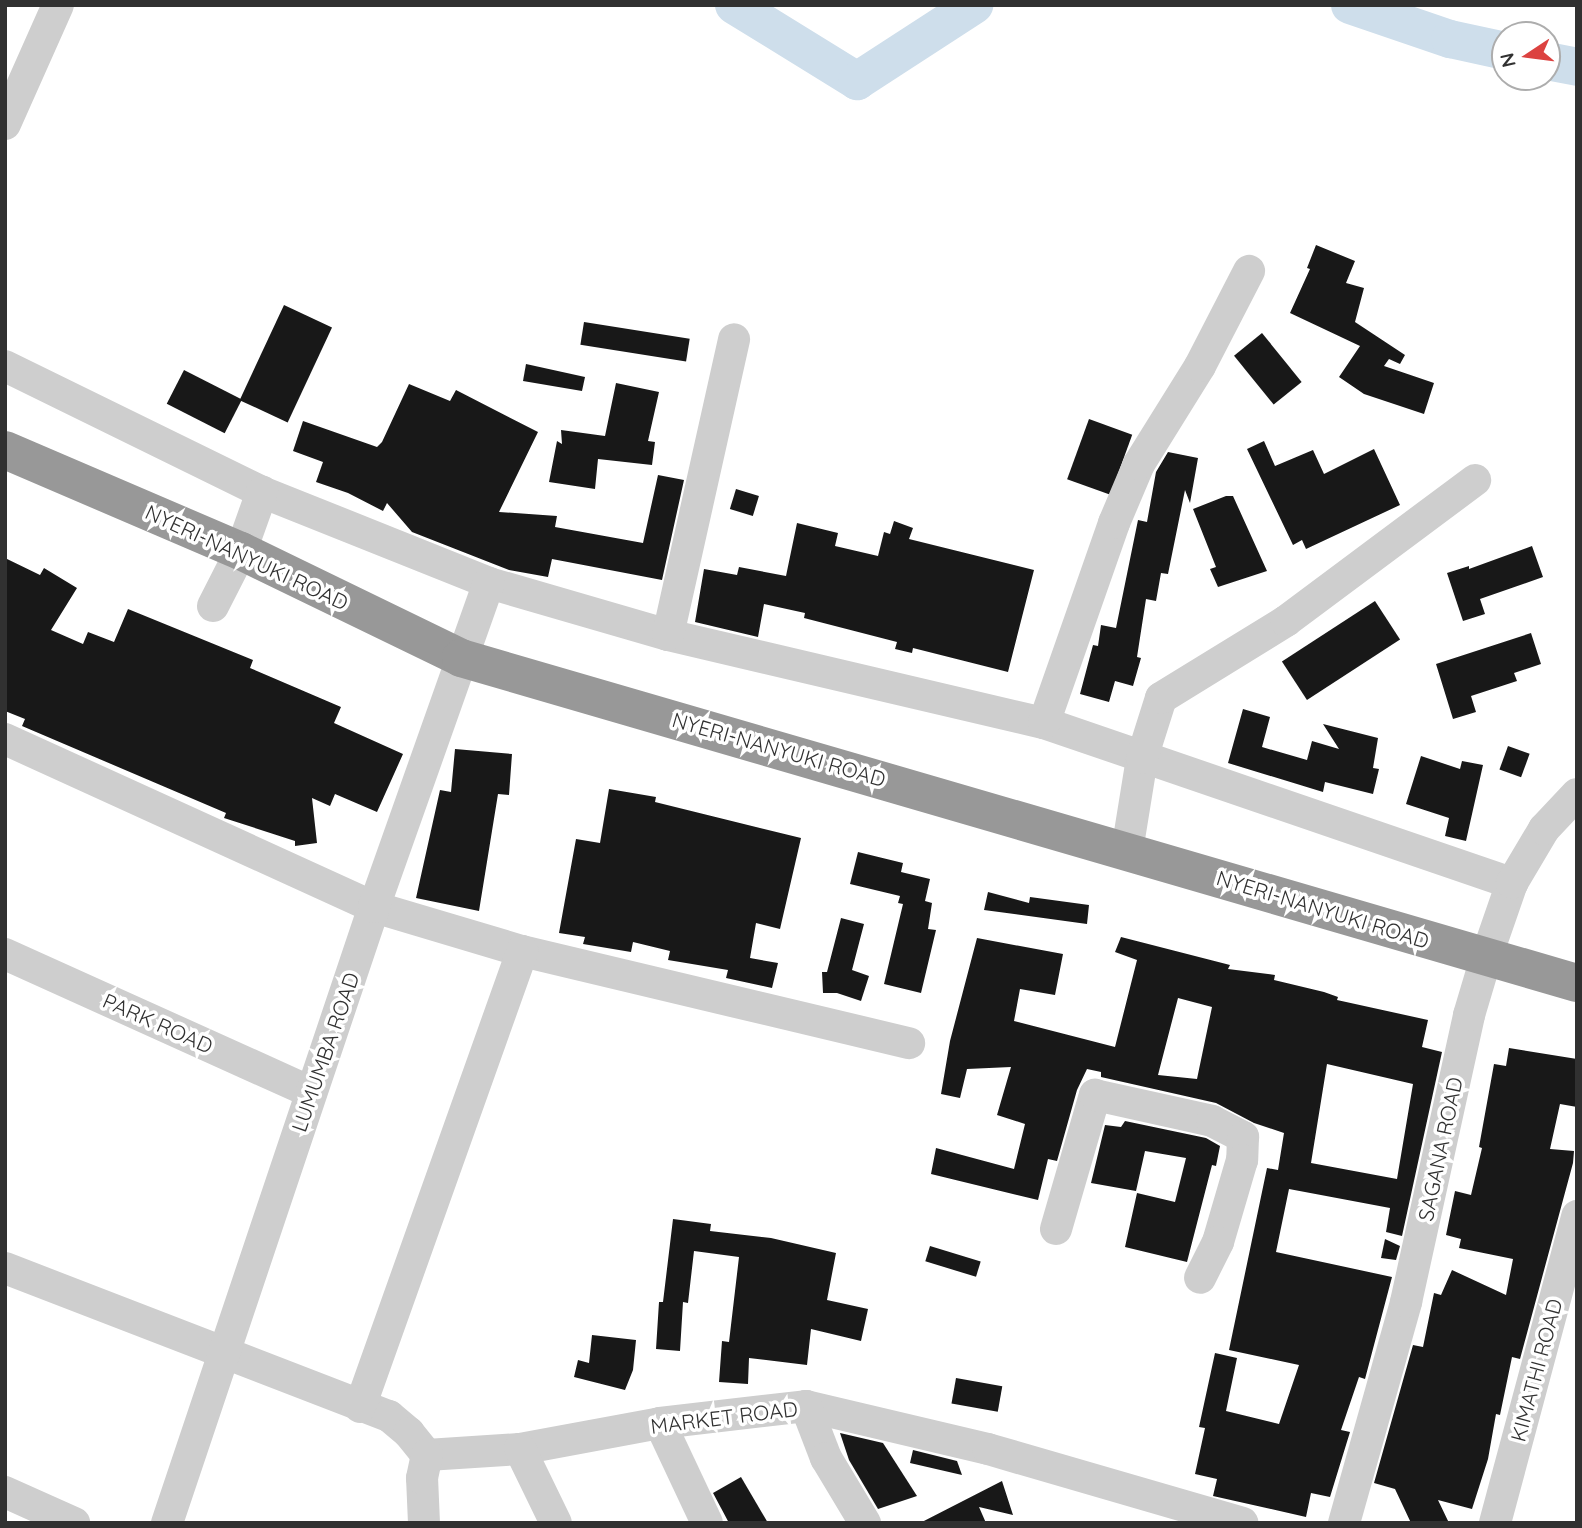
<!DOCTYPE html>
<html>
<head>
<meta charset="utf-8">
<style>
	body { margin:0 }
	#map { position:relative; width:1582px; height:1528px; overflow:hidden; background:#fff; font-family:Quicksand,sans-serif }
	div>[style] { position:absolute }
	.river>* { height:38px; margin:-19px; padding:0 19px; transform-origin:19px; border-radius:19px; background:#cedeeb }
	.building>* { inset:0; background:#181818; transform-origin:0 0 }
	.minor>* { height:32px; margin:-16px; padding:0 16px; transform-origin:16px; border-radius:16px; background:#cecece }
	.highway>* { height:38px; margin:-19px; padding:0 19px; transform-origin:19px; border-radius:19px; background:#989898 }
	span { translate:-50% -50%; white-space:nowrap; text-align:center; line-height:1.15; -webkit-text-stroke:7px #fff; paint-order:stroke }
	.street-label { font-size:21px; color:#313131 }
	.frame { position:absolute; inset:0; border:7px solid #313131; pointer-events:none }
	.north { position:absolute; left:1491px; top:21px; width:70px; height:70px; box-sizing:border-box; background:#fff; border:2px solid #adadad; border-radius:50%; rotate:257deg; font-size:19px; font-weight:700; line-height:28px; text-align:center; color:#313131 }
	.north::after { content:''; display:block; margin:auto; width:24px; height:32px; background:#dc4240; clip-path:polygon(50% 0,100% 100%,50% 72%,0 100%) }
</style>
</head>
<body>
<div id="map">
	<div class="river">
		<i style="left:734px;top:5px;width:145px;rotate:31.7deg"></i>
		<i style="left:857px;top:81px;width:140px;rotate:-33deg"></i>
		<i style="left:1350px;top:5px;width:106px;rotate:18.8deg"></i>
		<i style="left:1450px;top:39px;width:56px;rotate:12.3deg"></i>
		<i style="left:1547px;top:61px;width:31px;rotate:11deg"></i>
	</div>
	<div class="building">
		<i style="clip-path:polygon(1316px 245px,1355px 261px,1346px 283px,1364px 288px,1355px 322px,1405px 355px,1400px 364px,1389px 359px,1384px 366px,1434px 383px,1424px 414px,1364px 394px,1339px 377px,1360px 346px,1290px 313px,1310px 269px,1307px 268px)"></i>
		<i style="left:284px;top:305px;width:53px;height:105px;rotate:25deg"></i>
		<i style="left:584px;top:322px;width:107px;height:23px;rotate:9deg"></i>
		<i style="left:1262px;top:333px;width:63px;height:36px;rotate:51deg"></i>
		<i style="clip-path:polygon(526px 364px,585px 377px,582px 391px,523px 381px)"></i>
		<i style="left:184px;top:370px;width:65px;height:38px;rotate:27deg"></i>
		<i style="clip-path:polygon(616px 383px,659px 392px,648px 441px,655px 442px,652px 465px,598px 459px,595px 489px,549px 482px,557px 441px,562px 444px,561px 430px,605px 436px)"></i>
		<i style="clip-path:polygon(409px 384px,450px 401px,456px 390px,538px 432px,499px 512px,557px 516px,555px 527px,643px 543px,658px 475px,684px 480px,662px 580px,552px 559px,548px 577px,509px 570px,412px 532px,387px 503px,383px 511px,348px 493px,316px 482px,323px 462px,293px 451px,303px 421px,377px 447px,382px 442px)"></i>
		<i style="left:1089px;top:419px;width:46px;height:64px;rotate:20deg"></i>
		<i style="clip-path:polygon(1264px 441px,1275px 466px,1313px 450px,1324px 474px,1374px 449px,1400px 505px,1306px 549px,1302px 540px,1293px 545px,1247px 449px)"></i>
		<i style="clip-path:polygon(1168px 452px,1198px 458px,1190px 503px,1185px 490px,1168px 574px,1161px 573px,1156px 601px,1146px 599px,1137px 657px,1141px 658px,1133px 686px,1115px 681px,1109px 702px,1080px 694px,1093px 645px,1098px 646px,1101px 625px,1116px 628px,1138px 520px,1147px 522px,1156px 472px)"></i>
		<i style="left:736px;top:489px;width:24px;height:21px;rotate:17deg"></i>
		<i style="clip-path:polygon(1226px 496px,1233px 496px,1267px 571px,1218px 587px,1210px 569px,1216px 567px,1193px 509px)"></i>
		<i style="clip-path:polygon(894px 521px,913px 528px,909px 539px,1034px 570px,1008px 672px,913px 648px,912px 653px,895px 649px,897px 642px,804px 618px,805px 613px,764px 604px,758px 637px,695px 622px,704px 569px,737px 575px,739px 567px,786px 576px,797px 523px,838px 533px,835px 546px,878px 556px,884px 532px,890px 534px)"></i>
		<i style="clip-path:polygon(1532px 546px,1543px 577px,1480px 599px,1485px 614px,1463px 621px,1447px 573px,1469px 566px,1469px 569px)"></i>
		<i style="clip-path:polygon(5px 558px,40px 575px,44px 568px,77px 588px,51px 630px,83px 644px,88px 632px,114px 642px,128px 609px,253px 660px,250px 668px,341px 707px,334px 723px,403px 754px,377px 812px,335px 794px,330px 806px,312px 798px,317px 843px,295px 846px,295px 841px,224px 818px,226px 813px,22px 726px,25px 719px,5px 711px)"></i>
		<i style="left:1375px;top:601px;width:46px;height:111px;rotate:57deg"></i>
		<i style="clip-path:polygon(1531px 633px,1541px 664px,1514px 673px,1517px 681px,1471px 696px,1476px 712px,1453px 719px,1436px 664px)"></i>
		<i style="clip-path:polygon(1243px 709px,1270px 717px,1262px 747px,1307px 760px,1312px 741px,1339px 749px,1323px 724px,1378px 738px,1373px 768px,1379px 769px,1373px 794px,1325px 782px,1323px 792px,1228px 763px)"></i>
		<i style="left:1508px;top:746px;width:23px;height:25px;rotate:20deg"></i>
		<i style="clip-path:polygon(455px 749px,512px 754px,509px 795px,498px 794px,479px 911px,416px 898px,440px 790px,451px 792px)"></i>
		<i style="clip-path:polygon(1421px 756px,1460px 769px,1462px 761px,1483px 765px,1466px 841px,1445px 836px,1449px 818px,1406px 804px)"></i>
		<i style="clip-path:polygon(609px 789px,656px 797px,655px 802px,801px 838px,780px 929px,756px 923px,750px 958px,778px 963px,772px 988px,726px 978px,728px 970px,668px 960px,670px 951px,633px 942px,631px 952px,583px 944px,585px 937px,559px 933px,576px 839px,600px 843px)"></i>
		<i style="clip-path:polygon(858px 852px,903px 863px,901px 872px,930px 879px,925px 901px,932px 903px,928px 929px,936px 930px,921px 993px,884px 984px,903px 904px,898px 903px,900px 896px,850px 884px)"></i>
		<i style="clip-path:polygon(988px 892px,1029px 903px,1030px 897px,1089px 905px,1087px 924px,984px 910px)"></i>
		<i style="clip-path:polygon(841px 918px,864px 924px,852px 970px,869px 976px,861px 1001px,837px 993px,823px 993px,822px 972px,827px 972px)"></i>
		<i style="clip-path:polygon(evenodd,1121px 937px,1230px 965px,1228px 969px,1275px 975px,1274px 980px,1324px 992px,1338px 997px,1337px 1000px,1428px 1020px,1422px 1047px,1442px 1052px,1402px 1236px,1386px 1232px,1390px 1208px,1289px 1189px,1276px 1252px,1392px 1277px,1365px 1379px,1359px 1377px,1341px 1430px,1350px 1432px,1330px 1497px,1311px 1493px,1306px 1517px,1213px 1496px,1217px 1479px,1195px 1474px,1205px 1428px,1199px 1427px,1215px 1353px,1237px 1358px,1226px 1411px,1279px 1424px,1299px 1365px,1229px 1350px,1267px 1168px,1278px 1170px,1284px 1133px,1254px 1123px,1216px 1103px,1101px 1077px,1101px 1072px,1087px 1069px,1077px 1090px,1057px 1161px,1048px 1159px,1038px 1200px,931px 1174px,936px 1148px,1014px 1169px,1025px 1124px,997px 1115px,1011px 1067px,967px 1069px,960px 1098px,941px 1094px,950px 1041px,977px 938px,1063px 954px,1055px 995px,1020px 989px,1014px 1021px,1115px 1047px,1137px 960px,1115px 952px,1121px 937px,1178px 998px,1212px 1007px,1197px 1079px,1158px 1075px,1178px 998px,1121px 937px,1327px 1064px,1413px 1084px,1397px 1179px,1311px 1163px,1327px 1064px)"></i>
		<i style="clip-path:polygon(1509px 1048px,1577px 1059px,1577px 1107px,1560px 1104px,1550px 1149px,1574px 1151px,1573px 1163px,1520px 1359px,1512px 1357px,1500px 1415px,1496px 1414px,1488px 1459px,1472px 1509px,1438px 1500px,1449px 1523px,1411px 1523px,1395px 1489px,1374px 1483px,1413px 1345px,1423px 1347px,1434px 1293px,1441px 1295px,1452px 1270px,1506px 1295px,1513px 1259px,1459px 1248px,1461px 1239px,1446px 1235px,1455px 1191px,1471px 1195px,1482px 1148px,1479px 1147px,1494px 1064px,1506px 1066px)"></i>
		<i style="clip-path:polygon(1125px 1121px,1206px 1138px,1220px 1146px,1216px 1166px,1212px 1165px,1187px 1262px,1125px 1247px,1137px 1193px,1175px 1202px,1186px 1158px,1145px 1151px,1136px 1191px,1091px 1183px,1105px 1125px,1121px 1127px)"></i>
		<i style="clip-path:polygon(673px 1219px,711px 1224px,710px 1231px,771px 1238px,836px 1253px,827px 1300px,868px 1309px,861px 1341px,811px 1329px,807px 1365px,749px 1358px,748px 1384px,719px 1382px,722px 1341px,729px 1342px,739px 1257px,694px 1251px,688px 1303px,683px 1302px,680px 1351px,656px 1349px,659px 1302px,663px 1302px)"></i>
		<i style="clip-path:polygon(1385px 1239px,1400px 1246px,1396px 1260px,1381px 1258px)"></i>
		<i style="left:930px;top:1246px;width:53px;height:16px;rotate:17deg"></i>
		<i style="clip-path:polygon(592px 1335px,636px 1340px,633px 1370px,625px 1390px,574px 1377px,578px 1360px,589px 1363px)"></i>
		<i style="left:956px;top:1378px;width:47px;height:26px;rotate:10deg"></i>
		<i style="clip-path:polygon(840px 1433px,883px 1443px,917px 1496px,878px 1509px,849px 1460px)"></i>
		<i style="clip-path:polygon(913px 1450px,957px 1461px,962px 1475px,910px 1463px)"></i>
		<i style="clip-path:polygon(741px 1477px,768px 1523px,729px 1523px,713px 1493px)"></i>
		<i style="clip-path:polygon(1002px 1481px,1013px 1515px,979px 1507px,986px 1523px,920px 1523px)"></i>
	</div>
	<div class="minor">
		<i style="left:5px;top:124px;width:130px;rotate:-66deg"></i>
		<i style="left:5px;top:366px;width:286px;rotate:26.1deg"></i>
		<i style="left:262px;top:492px;width:245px;rotate:21.8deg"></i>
		<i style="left:489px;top:583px;width:186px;rotate:16.2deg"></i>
		<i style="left:668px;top:635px;width:386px;rotate:13.2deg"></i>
		<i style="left:1044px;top:723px;width:495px;rotate:18.9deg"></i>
		<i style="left:213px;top:606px;width:62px;rotate:-63deg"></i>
		<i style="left:241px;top:551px;width:63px;rotate:-70.4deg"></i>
		<i style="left:668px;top:635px;width:303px;rotate:-77.4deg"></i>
		<i style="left:1044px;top:723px;width:212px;rotate:-70.7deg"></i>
		<i style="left:1114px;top:523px;width:64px;rotate:-67deg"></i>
		<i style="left:1139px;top:464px;width:115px;rotate:-58.1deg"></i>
		<i style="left:1200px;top:366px;width:107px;rotate:-62.7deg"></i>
		<i style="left:5px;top:739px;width:405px;rotate:24.5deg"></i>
		<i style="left:374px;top:907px;width:154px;rotate:16.6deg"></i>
		<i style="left:522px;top:951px;width:398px;rotate:13.4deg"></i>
		<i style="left:1127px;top:851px;width:94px;rotate:-80.8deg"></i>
		<i style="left:1142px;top:758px;width:63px;rotate:-72.4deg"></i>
		<i style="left:1161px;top:698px;width:147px;rotate:-31.6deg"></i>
		<i style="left:1286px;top:621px;width:236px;rotate:-36.7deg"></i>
		<i style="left:5px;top:954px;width:336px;rotate:24.3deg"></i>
		<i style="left:1056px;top:1229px;width:140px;rotate:-73.8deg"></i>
		<i style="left:1095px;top:1095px;width:120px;rotate:12.5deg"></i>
		<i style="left:1212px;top:1121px;width:35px;rotate:27deg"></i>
		<i style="left:1243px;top:1137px;width:23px;rotate:92deg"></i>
		<i style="left:1242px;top:1160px;width:85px;rotate:106.3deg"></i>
		<i style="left:1218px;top:1242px;width:40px;rotate:116.6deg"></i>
		<i style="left:5px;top:1268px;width:412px;rotate:21.1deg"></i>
		<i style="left:389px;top:1416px;width:26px;rotate:40deg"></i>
		<i style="left:409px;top:1433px;width:28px;rotate:51deg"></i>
		<i style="left:427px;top:1455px;width:93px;rotate:-3.7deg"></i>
		<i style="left:520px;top:1449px;width:142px;rotate:-10.5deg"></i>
		<i style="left:660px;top:1423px;width:147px;rotate:-6.6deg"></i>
		<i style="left:806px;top:1406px;width:187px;rotate:13.3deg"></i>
		<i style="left:988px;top:1449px;width:265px;rotate:16.2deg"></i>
		<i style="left:806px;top:1406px;width:56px;rotate:69deg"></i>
		<i style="left:826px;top:1458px;width:76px;rotate:59deg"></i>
		<i style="left:360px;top:1407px;width:484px;rotate:-70.4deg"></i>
		<i style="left:660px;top:1423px;width:110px;rotate:64.8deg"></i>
		<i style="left:520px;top:1449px;width:82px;rotate:64.1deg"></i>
		<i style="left:5px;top:1492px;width:76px;rotate:24.2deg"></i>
		<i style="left:167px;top:1523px;width:650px;rotate:-71.43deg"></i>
		<i style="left:374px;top:907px;width:344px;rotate:-70.5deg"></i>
		<i style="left:424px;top:1523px;width:45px;rotate:-92.5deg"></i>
		<i style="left:422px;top:1478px;width:24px;rotate:-78deg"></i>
		<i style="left:1344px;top:1523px;width:230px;rotate:-74.3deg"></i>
		<i style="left:1406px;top:1302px;width:294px;rotate:-77.6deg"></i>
		<i style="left:1469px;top:1015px;width:59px;rotate:-73.4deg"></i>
		<i style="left:1486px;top:958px;width:79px;rotate:-70.9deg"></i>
		<i style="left:1512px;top:883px;width:63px;rotate:-59.3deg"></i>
		<i style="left:1544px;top:829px;width:48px;rotate:-46.7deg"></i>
		<i style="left:1495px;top:1523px;width:318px;rotate:-75deg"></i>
	</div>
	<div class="highway">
		<i style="left:5px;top:450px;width:257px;rotate:23.2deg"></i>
		<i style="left:241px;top:551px;width:245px;rotate:25.9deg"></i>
		<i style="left:461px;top:658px;width:1162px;rotate:16.24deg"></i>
	</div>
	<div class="street-label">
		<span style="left:247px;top:557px;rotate:25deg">NYERI-NANYUKI ROAD</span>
		<span style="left:779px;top:749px;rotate:16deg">NYERI-NANYUKI ROAD</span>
		<span style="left:1323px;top:909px;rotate:17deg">NYERI-NANYUKI ROAD</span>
		<span style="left:158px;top:1023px;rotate:24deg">PARK ROAD</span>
		<span style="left:325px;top:1052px;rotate:-71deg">LUMUMBA ROAD</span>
		<span style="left:1440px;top:1149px;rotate:-78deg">SAGANA ROAD</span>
		<span style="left:1536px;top:1370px;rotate:-75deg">KIMATHI ROAD</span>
		<span style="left:724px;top:1417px;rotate:-7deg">MARKET ROAD</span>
	</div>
	<div class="frame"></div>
	<div class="north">N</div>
</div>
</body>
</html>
